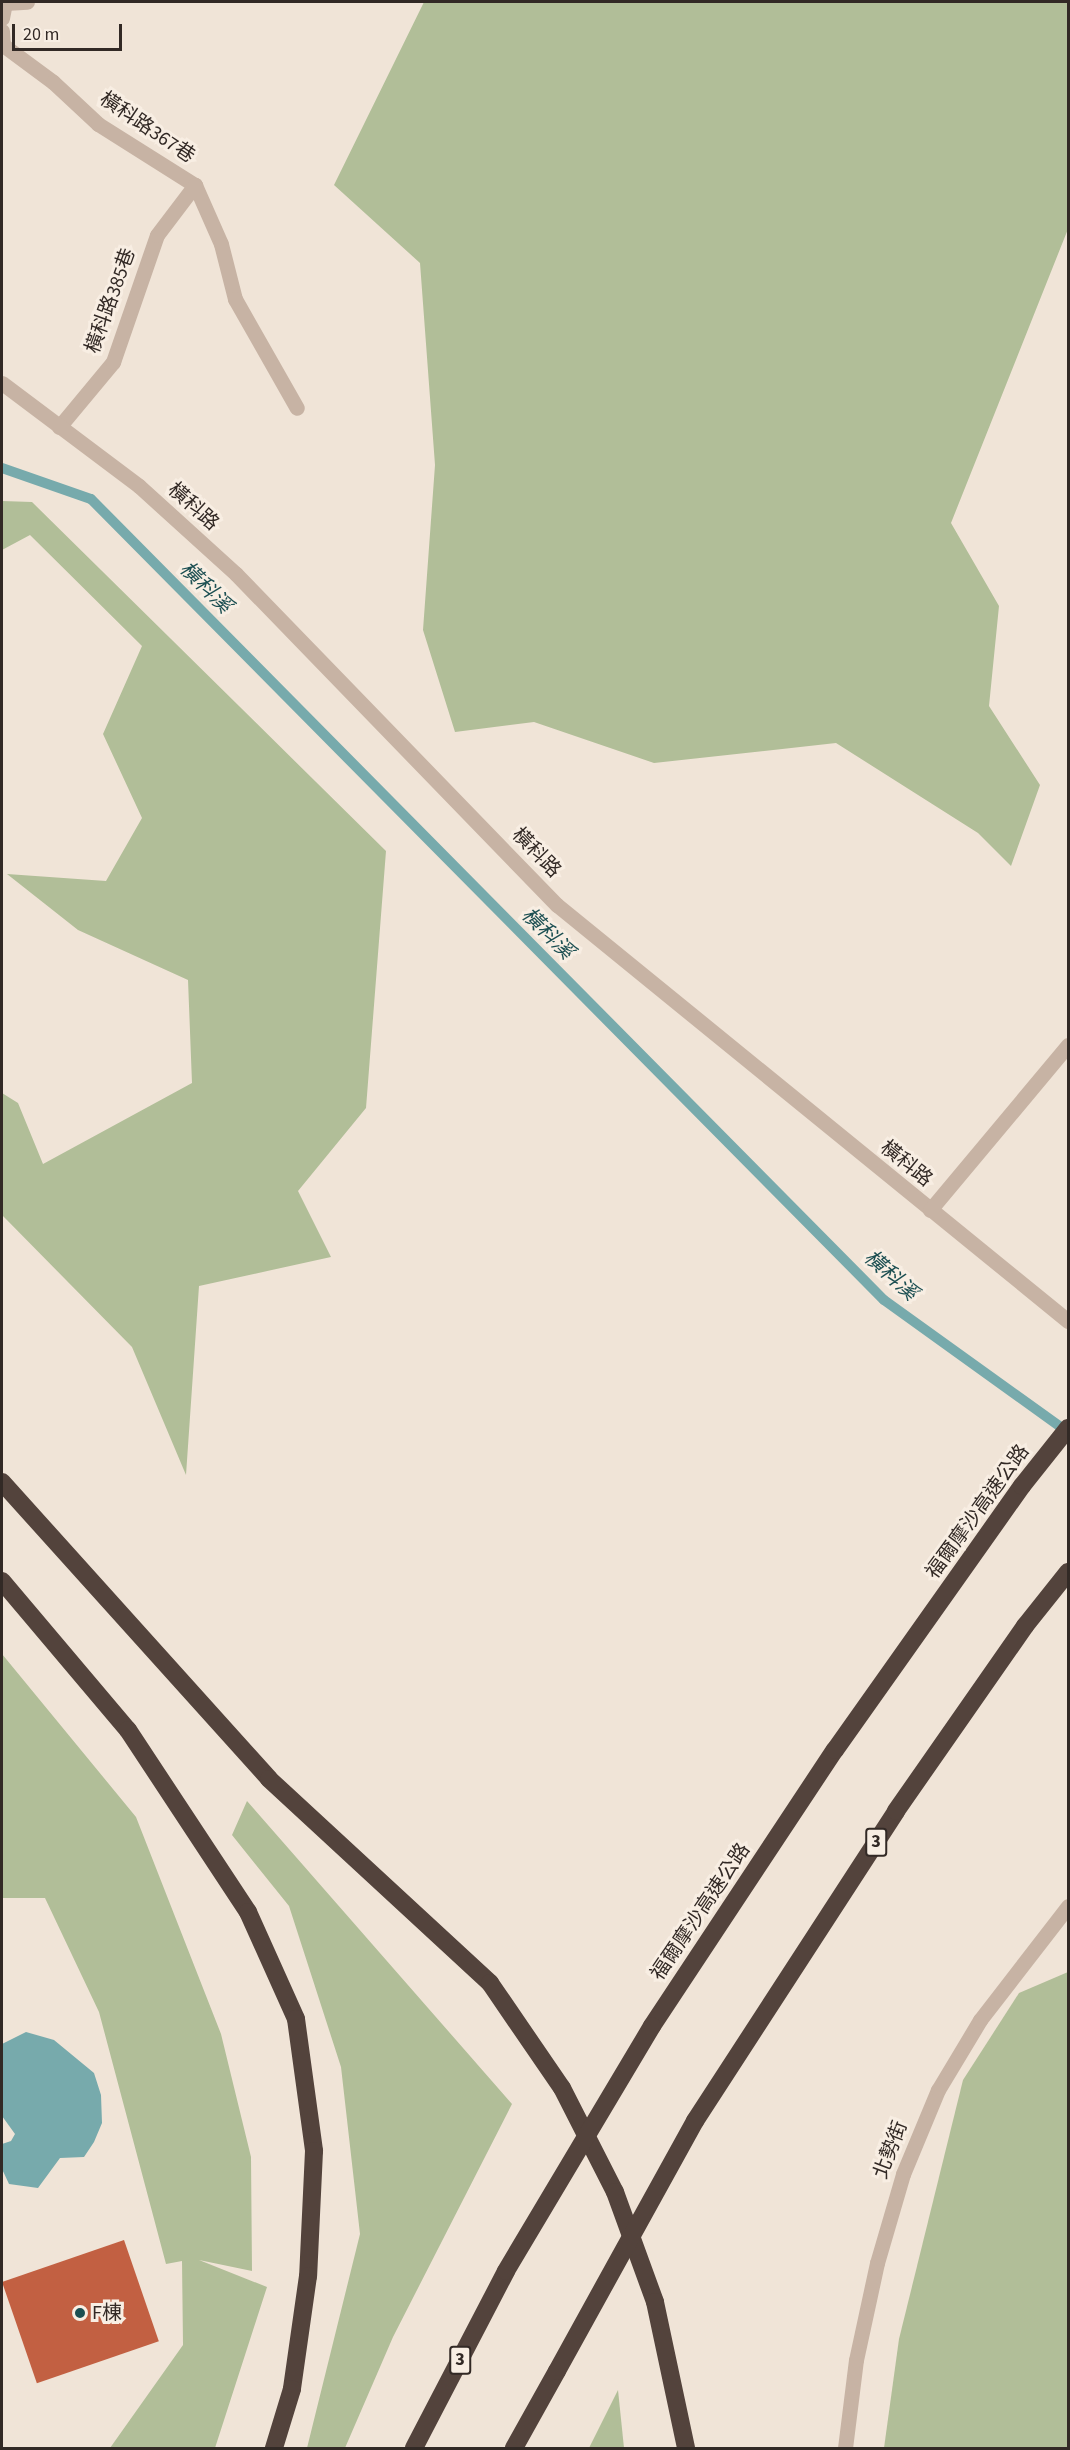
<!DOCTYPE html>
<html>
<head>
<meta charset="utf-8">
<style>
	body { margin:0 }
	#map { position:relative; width:1070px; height:2450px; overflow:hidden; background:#f0e4d7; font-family:"Source Sans 3","Noto Sans TC",sans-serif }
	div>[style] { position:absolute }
	.green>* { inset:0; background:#b1be98 }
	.water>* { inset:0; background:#77aaac }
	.stream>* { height:10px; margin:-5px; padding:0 5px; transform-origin:5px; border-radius:5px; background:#77aaac }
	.building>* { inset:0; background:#c26042; transform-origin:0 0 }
	.service>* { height:15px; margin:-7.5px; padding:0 7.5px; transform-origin:7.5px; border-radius:7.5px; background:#c7b3a4 }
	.minor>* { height:15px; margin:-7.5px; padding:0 7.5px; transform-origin:7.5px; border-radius:7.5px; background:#c7b3a4 }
	.motorway>* { height:18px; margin:-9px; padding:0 9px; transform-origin:9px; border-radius:9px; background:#53433c }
	.motorway-bridge>* { height:18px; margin:-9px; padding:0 9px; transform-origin:9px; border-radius:9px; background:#53433c }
	.dots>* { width:16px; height:16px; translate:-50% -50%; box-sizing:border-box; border:3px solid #f8eee3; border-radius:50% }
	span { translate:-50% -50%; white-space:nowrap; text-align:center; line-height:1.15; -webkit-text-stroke:6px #f8eee3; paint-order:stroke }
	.shield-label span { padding:2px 4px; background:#f8eee3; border:2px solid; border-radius:4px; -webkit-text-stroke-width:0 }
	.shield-label { font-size:18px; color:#322925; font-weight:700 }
	.street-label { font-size:20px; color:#322925 }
	.poi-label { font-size:20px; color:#322925 }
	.left { translate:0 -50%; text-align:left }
	.water-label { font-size:21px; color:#1c4f52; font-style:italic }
	.frame { position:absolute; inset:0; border:3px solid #322925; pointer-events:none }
	.scale { position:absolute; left:12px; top:24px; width:110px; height:27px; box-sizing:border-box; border:3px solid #322925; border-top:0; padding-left:8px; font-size:18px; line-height:21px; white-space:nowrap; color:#322925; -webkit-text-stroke:4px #f8eee3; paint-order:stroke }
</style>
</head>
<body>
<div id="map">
	<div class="green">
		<i style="clip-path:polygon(424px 2px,1068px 2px,1068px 229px,951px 523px,999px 606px,989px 706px,1040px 785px,1011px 866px,978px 833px,836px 743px,654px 763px,534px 722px,455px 732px,423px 630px,435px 465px,420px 263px,334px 185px)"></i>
		<i style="clip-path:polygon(2px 501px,32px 502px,386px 851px,366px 1108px,298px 1191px,331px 1257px,199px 1286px,186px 1475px,132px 1347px,2px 1215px,2px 1093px,18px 1103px,43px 1164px,192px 1083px,188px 980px,78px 930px,7px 874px,106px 881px,142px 818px,103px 734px,142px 646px,30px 535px,2px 550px)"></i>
		<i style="clip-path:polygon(2px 1654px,136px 1817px,221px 2034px,251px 2157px,252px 2271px,199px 2260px,267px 2287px,215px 2448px,110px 2448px,183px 2345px,182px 2261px,166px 2264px,99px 2012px,45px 1898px,2px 1898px)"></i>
		<i style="clip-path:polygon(247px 1801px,512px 2104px,393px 2337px,345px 2448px,307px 2448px,360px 2234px,341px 2067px,289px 1906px,232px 1835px)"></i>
		<i style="clip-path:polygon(1068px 1972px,1068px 2448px,884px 2448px,899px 2339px,963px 2080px,1019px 1993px)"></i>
		<i style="clip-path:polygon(618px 2390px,624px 2448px,589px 2448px)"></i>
	</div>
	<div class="water">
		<i style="clip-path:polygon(26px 2032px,54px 2040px,94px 2073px,101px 2095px,102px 2123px,94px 2142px,84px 2157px,60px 2158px,38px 2188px,9px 2184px,2px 2169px,2px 2144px,11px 2141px,15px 2134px,2px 2116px,2px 2044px)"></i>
	</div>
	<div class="stream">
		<i style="left:2px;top:468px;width:94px;rotate:19.2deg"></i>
		<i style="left:91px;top:499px;width:1127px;rotate:45.29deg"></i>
		<i style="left:884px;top:1300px;width:226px;rotate:35.7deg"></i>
	</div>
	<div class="building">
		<i style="left:124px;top:2240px;width:107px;height:129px;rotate:71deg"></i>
	</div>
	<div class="service">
		<i style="left:5px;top:3px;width:22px;rotate:-3deg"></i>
		<i style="left:2px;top:18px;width:15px;rotate:-79deg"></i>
		<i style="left:2px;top:31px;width:14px;rotate:86deg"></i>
		<i style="left:3px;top:45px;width:62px;rotate:36.5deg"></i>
		<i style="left:53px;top:82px;width:62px;rotate:43deg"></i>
		<i style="left:98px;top:124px;width:115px;rotate:32.2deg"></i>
		<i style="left:195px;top:185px;width:64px;rotate:66.2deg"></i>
		<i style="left:221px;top:244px;width:57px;rotate:75.7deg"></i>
		<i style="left:235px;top:299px;width:125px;rotate:60.4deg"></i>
		<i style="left:59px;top:427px;width:85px;rotate:-50.3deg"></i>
		<i style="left:113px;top:362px;width:134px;rotate:-70.9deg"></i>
		<i style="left:157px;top:235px;width:63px;rotate:-52.8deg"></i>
	</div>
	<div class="minor">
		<i style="left:2px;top:383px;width:171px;rotate:36.9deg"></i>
		<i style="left:139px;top:486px;width:131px;rotate:42.2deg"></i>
		<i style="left:236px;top:574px;width:461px;rotate:45.9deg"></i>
		<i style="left:557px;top:905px;width:659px;rotate:39.15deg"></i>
		<i style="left:930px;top:1210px;width:215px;rotate:-50.1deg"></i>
		<i style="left:845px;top:2448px;width:89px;rotate:-82.9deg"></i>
		<i style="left:856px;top:2360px;width:99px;rotate:-77.8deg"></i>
		<i style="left:877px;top:2263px;width:93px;rotate:-73.7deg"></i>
		<i style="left:903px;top:2174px;width:91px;rotate:-67.4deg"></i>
		<i style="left:938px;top:2090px;width:82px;rotate:-59deg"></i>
		<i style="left:980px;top:2020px;width:144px;rotate:-52.3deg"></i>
	</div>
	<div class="motorway">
		<i style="left:2px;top:1482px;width:399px;rotate:48deg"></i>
		<i style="left:269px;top:1779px;width:301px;rotate:42.7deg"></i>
		<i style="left:490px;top:1983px;width:127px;rotate:55.6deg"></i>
		<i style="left:562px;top:2088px;width:117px;rotate:63deg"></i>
		<i style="left:615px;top:2192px;width:117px;rotate:70deg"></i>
		<i style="left:655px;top:2302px;width:149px;rotate:78deg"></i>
		<i style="left:2px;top:1581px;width:195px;rotate:49.8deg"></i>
		<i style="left:128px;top:1730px;width:218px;rotate:56.6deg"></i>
		<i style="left:248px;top:1912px;width:117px;rotate:65.8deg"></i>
		<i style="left:296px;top:2019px;width:133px;rotate:82.2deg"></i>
		<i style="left:314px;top:2151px;width:125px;rotate:92.7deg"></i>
		<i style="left:308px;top:2276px;width:114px;rotate:98.1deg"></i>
		<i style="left:292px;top:2389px;width:62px;rotate:107deg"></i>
		<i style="left:652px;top:2026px;width:331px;rotate:-56.5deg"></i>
		<i style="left:835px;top:1750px;width:324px;rotate:-54.7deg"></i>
		<i style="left:1022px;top:1486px;width:74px;rotate:-51.6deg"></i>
		<i style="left:695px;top:2121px;width:369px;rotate:-57deg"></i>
		<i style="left:896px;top:1811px;width:226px;rotate:-55.1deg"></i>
		<i style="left:1025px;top:1626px;width:69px;rotate:-51.5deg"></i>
		<i style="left:414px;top:2448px;width:199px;rotate:-62.5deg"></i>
		<i style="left:514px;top:2448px;width:88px;rotate:-60.8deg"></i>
	</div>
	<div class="motorway-bridge">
		<i style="left:506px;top:2271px;width:285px;rotate:-59.2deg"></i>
		<i style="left:557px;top:2371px;width:286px;rotate:-61.1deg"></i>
	</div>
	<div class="dots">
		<i style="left:80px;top:2313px;background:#1c4f52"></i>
	</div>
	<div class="shield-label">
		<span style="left:876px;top:1842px">3</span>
		<span style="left:460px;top:2360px">3</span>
	</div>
	<div class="street-label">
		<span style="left:147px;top:128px;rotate:34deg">橫科路367巷</span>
		<span style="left:111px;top:301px;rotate:-70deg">橫科路385巷</span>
		<span style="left:193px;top:507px;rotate:42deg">橫科路</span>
		<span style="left:536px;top:853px;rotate:46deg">橫科路</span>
		<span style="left:906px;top:1164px;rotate:39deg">橫科路</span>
		<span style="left:978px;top:1512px;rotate:-54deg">福爾摩沙高速公路</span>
		<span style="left:701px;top:1912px;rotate:-56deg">福爾摩沙高速公路</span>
		<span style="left:891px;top:2150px;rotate:-69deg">北勢街</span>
	</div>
	<div class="poi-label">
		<span class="left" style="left:92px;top:2313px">F棟</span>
	</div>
	<div class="water-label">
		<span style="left:206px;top:587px;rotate:45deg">橫科溪</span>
		<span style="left:548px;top:933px;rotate:45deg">橫科溪</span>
		<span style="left:891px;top:1275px;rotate:42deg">橫科溪</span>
	</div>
	<div class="frame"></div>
	<div class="scale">20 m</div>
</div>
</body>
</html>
